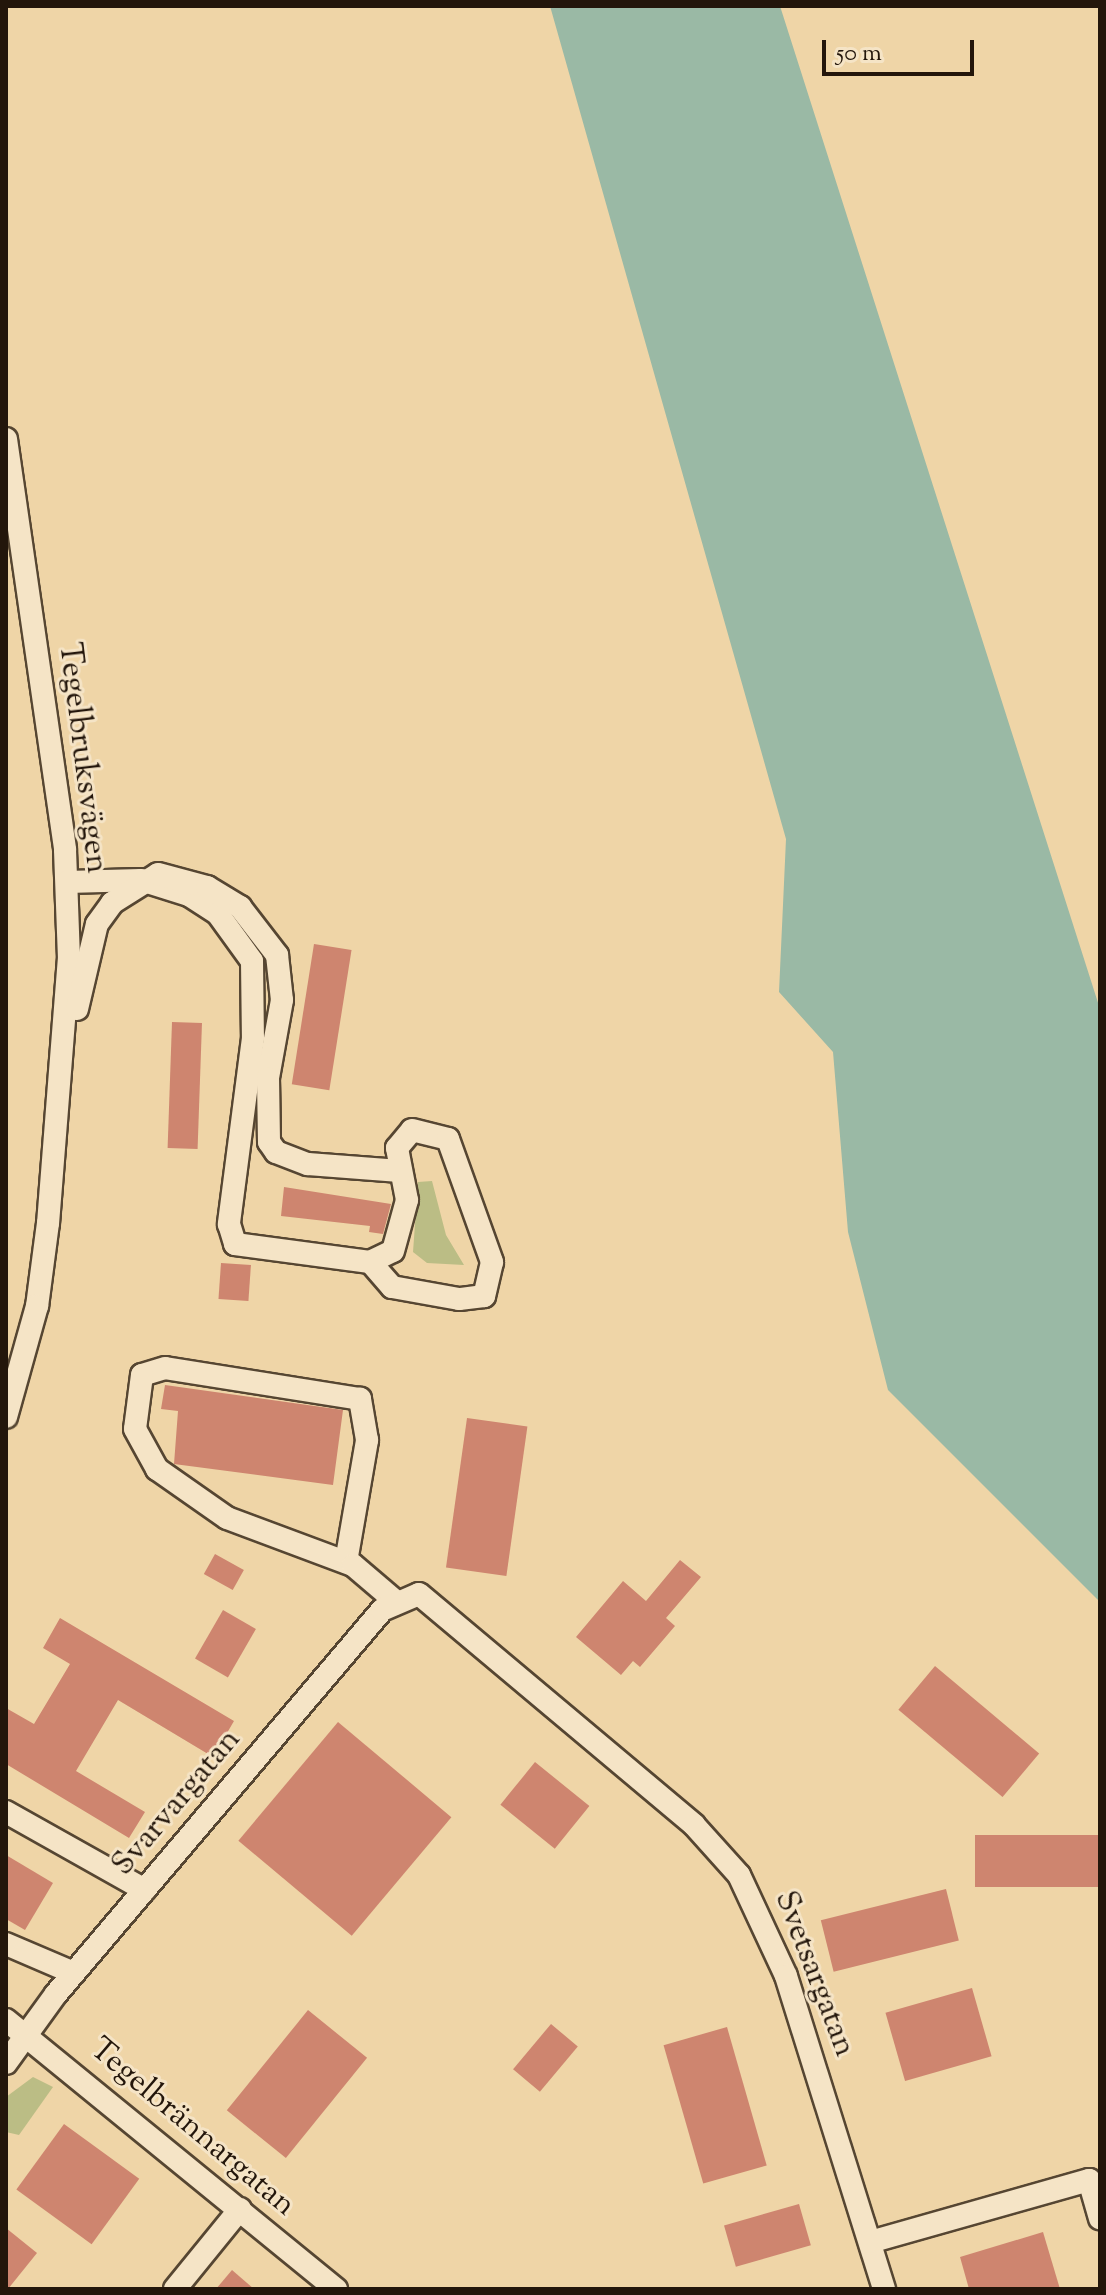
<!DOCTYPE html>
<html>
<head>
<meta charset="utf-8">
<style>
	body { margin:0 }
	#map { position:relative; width:1106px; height:2295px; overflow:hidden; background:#efd5a7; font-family:"Sorts Mill Goudy",serif }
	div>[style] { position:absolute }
	.green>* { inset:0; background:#bbbd85 }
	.water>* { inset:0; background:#9ab9a5 }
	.building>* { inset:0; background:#ce856f; transform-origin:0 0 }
	.roads { filter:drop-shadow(2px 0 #564632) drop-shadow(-2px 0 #564632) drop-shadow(0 2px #564632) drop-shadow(0 -2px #564632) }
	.minor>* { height:22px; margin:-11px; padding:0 11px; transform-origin:11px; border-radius:11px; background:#f5e4c6 }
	span { translate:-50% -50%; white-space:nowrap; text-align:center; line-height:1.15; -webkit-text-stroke:6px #f5e4c6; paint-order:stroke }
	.street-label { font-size:32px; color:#23160b }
	.frame { position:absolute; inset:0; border:8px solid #23160b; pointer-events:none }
	.scale { position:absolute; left:822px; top:40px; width:152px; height:36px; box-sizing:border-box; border:4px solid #23160b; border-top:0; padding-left:10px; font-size:24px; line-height:28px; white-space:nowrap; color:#23160b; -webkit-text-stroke:6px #f5e4c6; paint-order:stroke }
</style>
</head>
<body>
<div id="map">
	<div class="green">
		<i style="clip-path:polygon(432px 1181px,446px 1235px,464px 1265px,427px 1263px,413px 1252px,418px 1182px)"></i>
		<i style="clip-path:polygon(33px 2077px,53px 2087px,19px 2135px,6px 2132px,6px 2097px)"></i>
	</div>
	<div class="water">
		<i style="clip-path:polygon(550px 6px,780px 6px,1100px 1009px,1100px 1602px,888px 1390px,848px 1232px,833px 1052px,779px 992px,786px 839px)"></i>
	</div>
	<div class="building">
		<i style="left:314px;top:944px;width:38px;height:142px;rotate:9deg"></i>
		<i style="left:172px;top:1022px;width:30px;height:126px;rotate:2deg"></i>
		<i style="clip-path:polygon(284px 1187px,391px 1204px,383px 1234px,369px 1232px,370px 1226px,281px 1216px)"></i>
		<i style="left:221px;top:1263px;width:30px;height:36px;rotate:4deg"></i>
		<i style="clip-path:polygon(165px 1385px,343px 1410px,333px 1485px,174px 1464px,178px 1411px,161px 1409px)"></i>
		<i style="left:467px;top:1418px;width:61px;height:151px;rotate:8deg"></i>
		<i style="left:215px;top:1554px;width:33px;height:23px;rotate:29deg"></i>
		<i style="clip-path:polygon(680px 1560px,701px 1577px,666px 1618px,675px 1626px,640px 1667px,633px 1661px,621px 1675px,576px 1637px,623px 1581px,646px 1601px)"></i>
		<i style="left:223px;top:1610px;width:38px;height:56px;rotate:30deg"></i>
		<i style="clip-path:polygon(60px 1618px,234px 1721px,213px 1757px,118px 1700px,76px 1771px,145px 1812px,129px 1838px,6px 1764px,6px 1708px,34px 1724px,70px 1664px,43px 1648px)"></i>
		<i style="left:935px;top:1666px;width:136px;height:57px;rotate:40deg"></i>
		<i style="left:338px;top:1722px;width:148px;height:155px;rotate:40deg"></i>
		<i style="left:535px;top:1762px;width:70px;height:55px;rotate:39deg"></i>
		<i style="left:1100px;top:1835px;width:52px;height:125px;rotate:90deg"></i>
		<i style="clip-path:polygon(6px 1855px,53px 1883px,25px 1930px,6px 1919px)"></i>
		<i style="left:946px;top:1889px;width:53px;height:129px;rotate:76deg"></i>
		<i style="left:972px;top:1988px;width:71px;height:90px;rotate:74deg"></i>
		<i style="left:308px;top:2010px;width:76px;height:129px;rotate:39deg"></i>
		<i style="left:551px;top:2024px;width:35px;height:59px;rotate:40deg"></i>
		<i style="left:727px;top:2027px;width:144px;height:66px;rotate:74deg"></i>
		<i style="left:64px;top:2124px;width:93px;height:81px;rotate:36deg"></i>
		<i style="left:799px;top:2204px;width:43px;height:78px;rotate:74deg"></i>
		<i style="clip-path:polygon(6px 2228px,37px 2253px,8px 2289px,6px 2289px)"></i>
		<i style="clip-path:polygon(1043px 2232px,1060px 2289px,969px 2289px,960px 2257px)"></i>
		<i style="clip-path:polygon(232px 2270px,254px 2289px,216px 2289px)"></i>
	</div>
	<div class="roads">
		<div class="minor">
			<i style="left:6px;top:439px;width:415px;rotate:81.8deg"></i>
			<i style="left:65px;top:850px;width:107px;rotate:87.9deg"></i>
			<i style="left:69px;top:957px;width:267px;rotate:94.5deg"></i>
			<i style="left:48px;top:1223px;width:84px;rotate:97.5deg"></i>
			<i style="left:37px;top:1306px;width:115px;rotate:105.6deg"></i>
			<i style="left:67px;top:882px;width:74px;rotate:-1.5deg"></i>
			<i style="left:141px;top:880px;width:50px;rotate:17.4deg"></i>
			<i style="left:189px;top:895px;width:35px;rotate:33deg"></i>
			<i style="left:218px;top:914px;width:58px;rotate:54.1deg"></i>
			<i style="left:252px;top:961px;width:77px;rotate:89.3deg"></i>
			<i style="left:253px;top:1038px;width:188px;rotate:97.4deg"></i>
			<i style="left:229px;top:1224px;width:21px;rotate:73deg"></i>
			<i style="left:235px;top:1244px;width:136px;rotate:7.6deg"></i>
			<i style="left:370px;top:1262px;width:25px;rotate:-26deg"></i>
			<i style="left:393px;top:1251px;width:53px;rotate:-74.6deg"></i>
			<i style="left:407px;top:1200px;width:53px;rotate:-100.9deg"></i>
			<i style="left:397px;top:1148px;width:23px;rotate:-50deg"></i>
			<i style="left:412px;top:1130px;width:37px;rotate:14deg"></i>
			<i style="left:448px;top:1139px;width:131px;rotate:70.3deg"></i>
			<i style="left:492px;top:1262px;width:35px;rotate:103deg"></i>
			<i style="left:484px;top:1296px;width:25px;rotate:173deg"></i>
			<i style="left:459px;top:1299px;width:68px;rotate:-169.8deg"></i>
			<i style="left:392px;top:1287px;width:33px;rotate:-131deg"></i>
			<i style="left:77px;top:1009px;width:87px;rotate:-76.8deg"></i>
			<i style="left:97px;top:924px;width:26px;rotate:-54deg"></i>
			<i style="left:112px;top:903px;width:54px;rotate:-32.2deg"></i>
			<i style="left:158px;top:874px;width:51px;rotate:14.9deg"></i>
			<i style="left:207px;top:887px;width:39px;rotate:31deg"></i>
			<i style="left:240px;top:907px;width:61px;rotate:52.4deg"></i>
			<i style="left:277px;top:955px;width:45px;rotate:83.7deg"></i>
			<i style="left:282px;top:1000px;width:79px;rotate:100.2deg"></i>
			<i style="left:268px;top:1078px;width:64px;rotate:89.1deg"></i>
			<i style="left:269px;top:1142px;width:12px;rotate:55deg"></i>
			<i style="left:276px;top:1152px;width:34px;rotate:21deg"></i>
			<i style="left:308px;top:1164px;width:92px;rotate:4.4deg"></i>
			<i style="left:346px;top:1562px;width:124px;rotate:-80.2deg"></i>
			<i style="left:367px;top:1440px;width:42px;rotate:-99.7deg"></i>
			<i style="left:360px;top:1399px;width:197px;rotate:-171deg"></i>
			<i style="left:165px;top:1368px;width:24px;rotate:163deg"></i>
			<i style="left:142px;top:1375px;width:54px;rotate:97.4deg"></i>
			<i style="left:135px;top:1429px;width:46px;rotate:61.2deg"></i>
			<i style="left:157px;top:1469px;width:85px;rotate:35deg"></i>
			<i style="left:227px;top:1518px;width:134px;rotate:20.5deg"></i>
			<i style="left:353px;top:1565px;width:54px;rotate:40.5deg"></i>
			<i style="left:6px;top:1812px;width:159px;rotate:29.3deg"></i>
			<i style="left:6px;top:1944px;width:74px;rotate:23.1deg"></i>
			<i style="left:6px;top:2020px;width:426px;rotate:39.2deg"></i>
			<i style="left:6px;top:2063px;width:85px;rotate:-54.1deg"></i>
			<i style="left:56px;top:1994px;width:504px;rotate:-49.67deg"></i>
			<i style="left:382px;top:1610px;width:40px;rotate:-23.4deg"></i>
			<i style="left:419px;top:1594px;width:359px;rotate:40deg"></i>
			<i style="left:694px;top:1825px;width:67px;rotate:48deg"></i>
			<i style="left:739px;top:1875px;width:111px;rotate:65deg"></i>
			<i style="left:786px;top:1976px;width:328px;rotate:72.6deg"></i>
			<i style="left:870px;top:2242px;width:228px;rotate:-15.8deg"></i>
			<i style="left:1089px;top:2180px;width:40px;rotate:74deg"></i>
			<i style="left:175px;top:2289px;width:103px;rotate:-50.9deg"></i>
		</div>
	</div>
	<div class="street-label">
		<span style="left:82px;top:758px;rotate:83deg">Tegelbruksvägen</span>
		<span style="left:177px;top:1803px;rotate:-50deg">Svarvargatan</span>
		<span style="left:814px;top:1974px;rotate:69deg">Svetsargatan</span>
		<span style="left:192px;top:2128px;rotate:40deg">Tegelbrännargatan</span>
	</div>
	<div class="frame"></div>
	<div class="scale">50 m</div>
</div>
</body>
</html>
